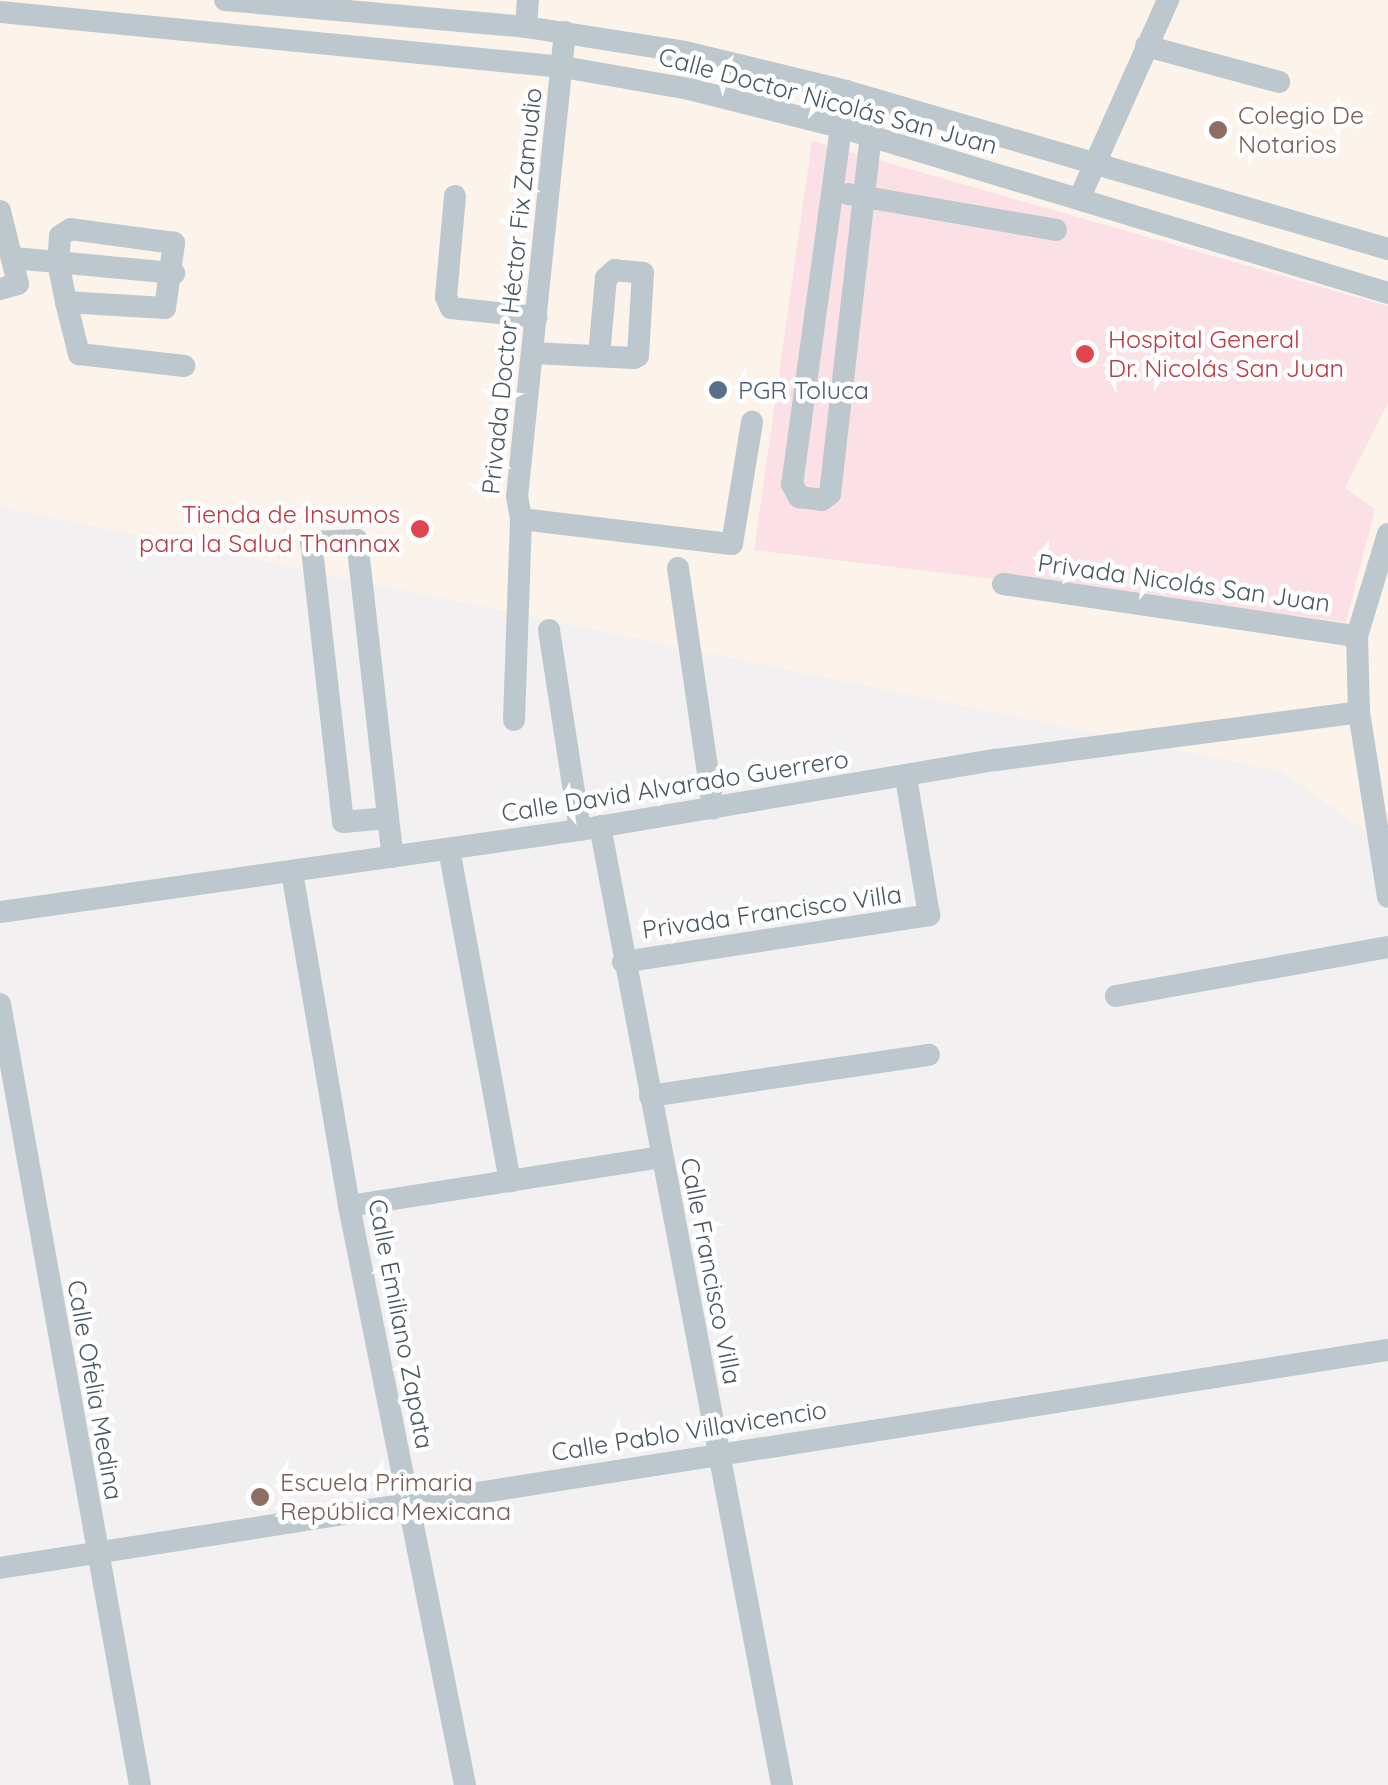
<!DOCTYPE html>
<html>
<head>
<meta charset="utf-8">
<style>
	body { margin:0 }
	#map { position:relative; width:1388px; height:1785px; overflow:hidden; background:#f2f0f1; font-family:Quicksand,sans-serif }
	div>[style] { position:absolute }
	.commercial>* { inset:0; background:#fcf3ea }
	.medical>* { inset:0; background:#fbe1e5 }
	.minor>* { height:22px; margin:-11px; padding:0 11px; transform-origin:11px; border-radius:11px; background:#bcc8cd }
	.dots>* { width:28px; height:28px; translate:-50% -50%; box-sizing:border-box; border:5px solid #fff; border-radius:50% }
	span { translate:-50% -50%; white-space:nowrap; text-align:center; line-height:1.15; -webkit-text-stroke:9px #fff; paint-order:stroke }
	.street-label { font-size:25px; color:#48585e }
	.education-label { font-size:25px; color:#785e54 }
	.left { translate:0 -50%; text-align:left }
	.health-label { font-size:25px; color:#be3a42 }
	.right { translate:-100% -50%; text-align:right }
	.service-label { font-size:25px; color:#4e5e75 }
</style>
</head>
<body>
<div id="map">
	<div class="commercial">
		<i style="clip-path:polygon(0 0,1388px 0,1388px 838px,1375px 838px,1283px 772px,0 507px)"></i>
	</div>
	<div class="medical">
		<i style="clip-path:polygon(812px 141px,1388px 306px,1388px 403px,1345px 488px,1375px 509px,1346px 622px,754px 550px)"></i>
	</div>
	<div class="minor">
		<i style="left:225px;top:0;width:302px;rotate:5.1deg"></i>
		<i style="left:526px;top:27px;width:161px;rotate:8.9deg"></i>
		<i style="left:685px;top:52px;width:166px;rotate:13.6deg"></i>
		<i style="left:846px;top:91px;width:565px;rotate:16.25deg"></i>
		<i style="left:0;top:12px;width:566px;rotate:5.58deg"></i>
		<i style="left:563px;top:67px;width:128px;rotate:9.9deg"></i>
		<i style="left:689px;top:89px;width:156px;rotate:14.1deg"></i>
		<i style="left:840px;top:127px;width:573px;rotate:16.85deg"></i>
		<i style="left:526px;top:27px;width:27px;rotate:-86deg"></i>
		<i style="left:565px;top:32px;width:466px;rotate:95.9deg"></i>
		<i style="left:517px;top:496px;width:23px;rotate:80deg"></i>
		<i style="left:521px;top:519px;width:212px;rotate:6.8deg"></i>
		<i style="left:732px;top:544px;width:124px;rotate:-80.7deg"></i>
		<i style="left:1146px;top:46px;width:138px;rotate:15.1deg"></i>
		<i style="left:846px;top:91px;width:397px;rotate:97.8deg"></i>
		<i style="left:792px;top:484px;width:15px;rotate:62deg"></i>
		<i style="left:799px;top:497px;width:23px;rotate:7deg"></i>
		<i style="left:822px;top:500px;width:10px;rotate:-37deg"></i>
		<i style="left:830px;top:494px;width:397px;rotate:-83.5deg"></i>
		<i style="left:848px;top:194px;width:211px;rotate:9.8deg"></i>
		<i style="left:455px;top:196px;width:101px;rotate:95.1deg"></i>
		<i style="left:446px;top:297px;width:12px;rotate:66deg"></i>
		<i style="left:451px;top:308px;width:86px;rotate:6deg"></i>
		<i style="left:1080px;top:197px;width:216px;rotate:-65.9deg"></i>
		<i style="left:0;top:211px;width:75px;rotate:76.1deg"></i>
		<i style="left:18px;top:284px;width:19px;rotate:164deg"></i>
		<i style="left:14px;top:258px;width:161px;rotate:5.4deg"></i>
		<i style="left:66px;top:302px;width:99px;rotate:3.5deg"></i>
		<i style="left:165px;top:308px;width:66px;rotate:-82.1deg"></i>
		<i style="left:174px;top:243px;width:104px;rotate:-172.3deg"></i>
		<i style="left:71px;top:229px;width:13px;rotate:148deg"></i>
		<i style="left:60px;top:236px;width:26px;rotate:94deg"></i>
		<i style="left:58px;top:262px;width:41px;rotate:78.7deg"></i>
		<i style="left:66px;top:302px;width:54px;rotate:76deg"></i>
		<i style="left:79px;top:354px;width:106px;rotate:6.5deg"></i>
		<i style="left:533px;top:353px;width:101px;rotate:2.8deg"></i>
		<i style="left:634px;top:358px;width:4px;rotate:-27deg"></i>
		<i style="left:638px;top:356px;width:83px;rotate:-86.6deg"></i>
		<i style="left:643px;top:273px;width:28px;rotate:-174deg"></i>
		<i style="left:615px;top:270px;width:12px;rotate:138deg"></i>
		<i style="left:606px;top:278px;width:77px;rotate:95.2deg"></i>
		<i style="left:1388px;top:534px;width:107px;rotate:106.9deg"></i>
		<i style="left:1357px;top:636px;width:76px;rotate:88.5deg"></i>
		<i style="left:1359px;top:712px;width:187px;rotate:81.1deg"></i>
		<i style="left:678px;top:568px;width:243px;rotate:81.7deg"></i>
		<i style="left:1003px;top:584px;width:358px;rotate:8.4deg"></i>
		<i style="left:549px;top:630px;width:202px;rotate:81.2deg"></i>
		<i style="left:514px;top:720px;width:201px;rotate:-88deg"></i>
		<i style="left:388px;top:818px;width:45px;rotate:174.9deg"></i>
		<i style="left:343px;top:822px;width:282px;rotate:-96.5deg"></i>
		<i style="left:311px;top:542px;width:46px;rotate:-2.5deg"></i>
		<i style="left:357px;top:540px;width:280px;rotate:83.6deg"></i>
		<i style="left:388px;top:818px;width:39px;rotate:83deg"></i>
		<i style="left:600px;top:826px;width:976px;rotate:79.25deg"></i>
		<i style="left:449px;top:849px;width:338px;rotate:79.6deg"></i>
		<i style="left:292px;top:872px;width:339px;rotate:80.3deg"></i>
		<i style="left:349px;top:1206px;width:591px;rotate:78.67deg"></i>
		<i style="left:0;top:912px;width:586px;rotate:-8.05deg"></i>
		<i style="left:580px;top:830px;width:422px;rotate:-9.6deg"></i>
		<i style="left:996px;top:760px;width:366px;rotate:-7.5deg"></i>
		<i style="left:623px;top:962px;width:310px;rotate:-8.7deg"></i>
		<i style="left:929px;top:915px;width:140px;rotate:-99.5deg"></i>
		<i style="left:1116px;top:996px;width:276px;rotate:-10.2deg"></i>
		<i style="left:0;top:1004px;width:793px;rotate:79.84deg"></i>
		<i style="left:650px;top:1096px;width:282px;rotate:-8.4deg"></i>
		<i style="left:349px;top:1206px;width:317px;rotate:-8.9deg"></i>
		<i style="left:0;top:1568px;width:1405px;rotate:-8.93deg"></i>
	</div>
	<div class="dots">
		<i style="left:1218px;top:130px;background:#8d6e63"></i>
		<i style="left:1085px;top:354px;background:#e0444e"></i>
		<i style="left:718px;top:390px;background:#5c6f8a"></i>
		<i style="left:420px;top:529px;background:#e0444e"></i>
		<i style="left:260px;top:1497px;background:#8d6e63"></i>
	</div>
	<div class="street-label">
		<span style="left:828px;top:101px;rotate:15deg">Calle Doctor Nicolás San Juan</span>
		<span style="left:512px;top:291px;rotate:-84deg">Privada Doctor Héctor Fix Zamudio</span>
		<span style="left:1184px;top:583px;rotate:8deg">Privada Nicolás San Juan</span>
		<span style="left:675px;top:786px;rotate:-9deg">Calle David Alvarado Guerrero</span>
		<span style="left:772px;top:912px;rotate:-8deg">Privada Francisco Villa</span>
		<span style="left:711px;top:1271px;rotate:79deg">Calle Francisco Villa</span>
		<span style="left:401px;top:1324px;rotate:79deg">Calle Emiliano Zapata</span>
		<span style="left:95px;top:1390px;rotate:80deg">Calle Ofelia Medina</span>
		<span style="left:689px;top:1431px;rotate:-9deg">Calle Pablo Villavicencio</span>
	</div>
	<div class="education-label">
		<span class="left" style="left:1238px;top:130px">Colegio De<br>Notarios</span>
		<span class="left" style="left:280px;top:1497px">Escuela Primaria<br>República Mexicana</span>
	</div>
	<div class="health-label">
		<span class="left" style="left:1108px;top:354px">Hospital General<br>Dr. Nicolás San Juan</span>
		<span class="right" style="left:400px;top:529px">Tienda de Insumos<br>para la Salud Thannax</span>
	</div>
	<div class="service-label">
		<span class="left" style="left:738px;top:390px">PGR Toluca</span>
	</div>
</div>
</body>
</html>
